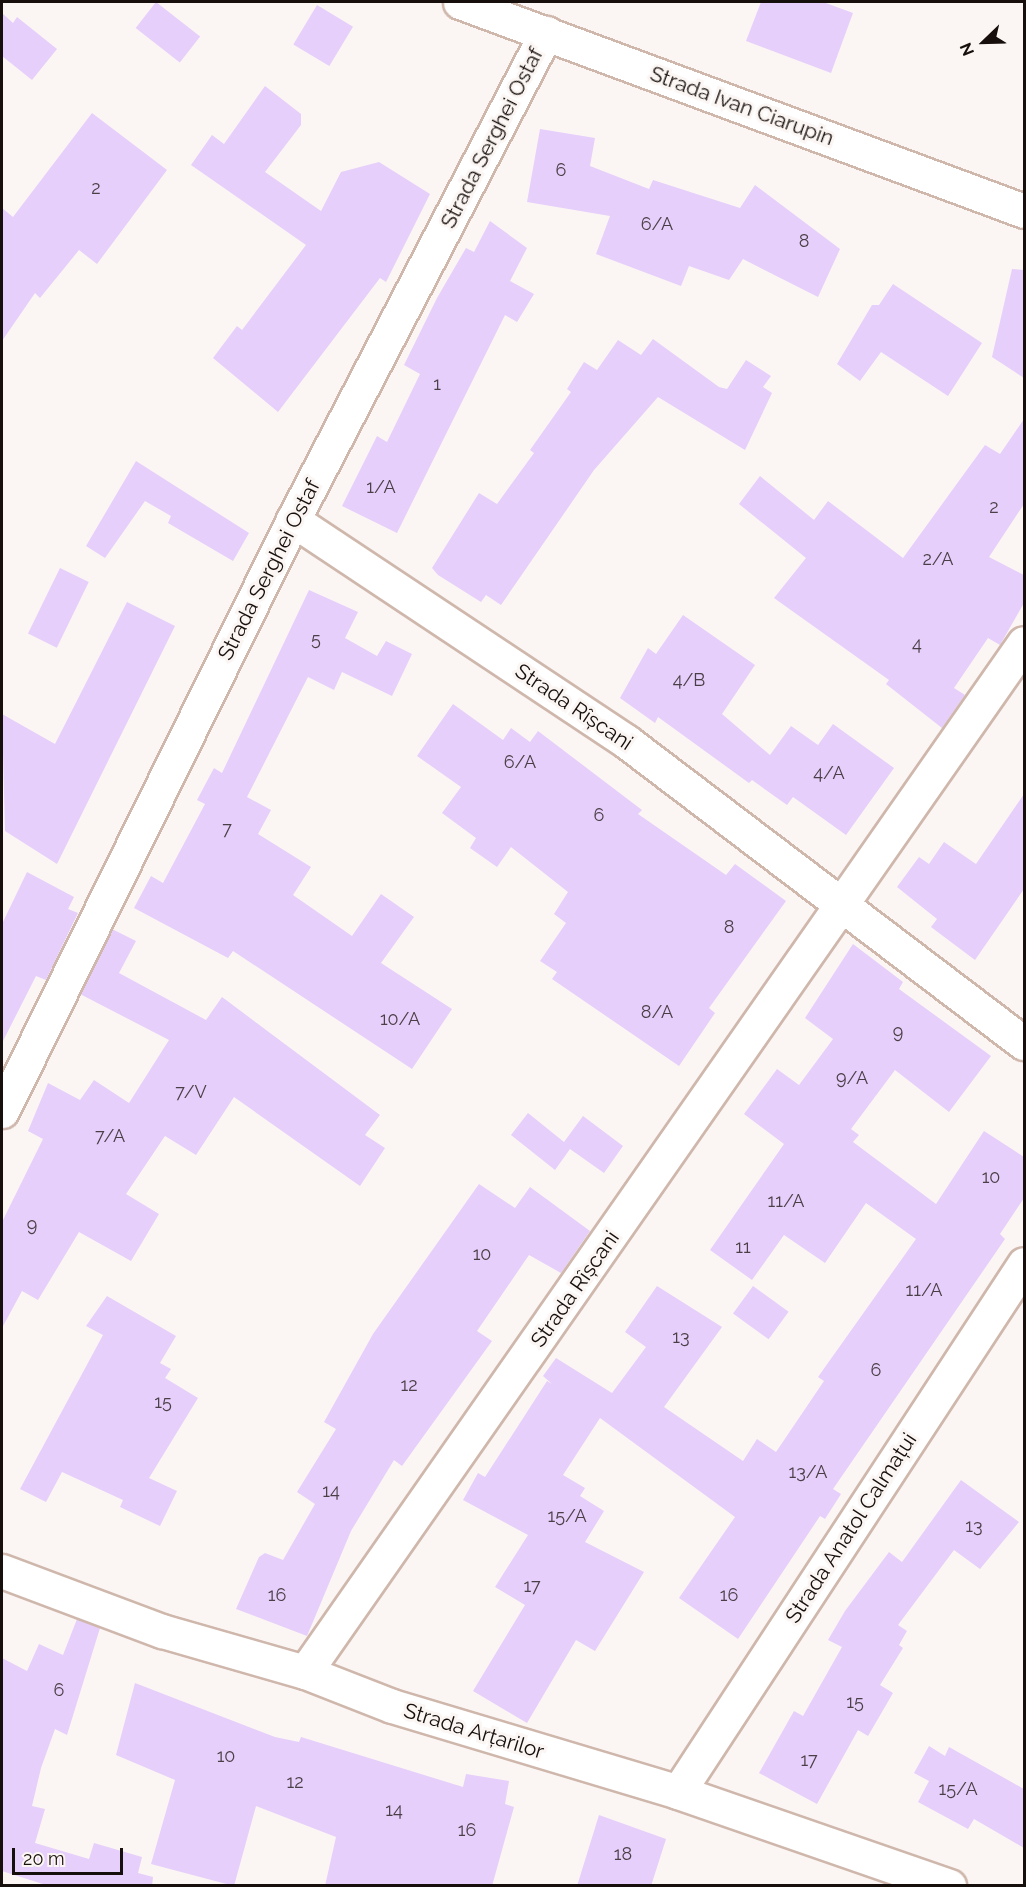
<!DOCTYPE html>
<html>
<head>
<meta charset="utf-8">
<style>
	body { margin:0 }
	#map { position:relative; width:1026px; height:1887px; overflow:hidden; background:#fbf6f4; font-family:Raleway,sans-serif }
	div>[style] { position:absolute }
	.building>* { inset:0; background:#e6cffa; transform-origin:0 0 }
	.roads { filter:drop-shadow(2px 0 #cfb7ac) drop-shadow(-2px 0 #cfb7ac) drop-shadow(0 2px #cfb7ac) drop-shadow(0 -2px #cfb7ac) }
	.minor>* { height:33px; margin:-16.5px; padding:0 16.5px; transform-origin:16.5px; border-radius:16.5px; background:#fff }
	span { translate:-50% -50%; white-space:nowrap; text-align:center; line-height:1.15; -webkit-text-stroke:6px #fbf6f4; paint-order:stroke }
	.number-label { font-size:18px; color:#4b3f47 }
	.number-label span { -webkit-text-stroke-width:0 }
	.street-label { font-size:21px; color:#170f0b }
	.frame { position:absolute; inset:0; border:3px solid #170f0b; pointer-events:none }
	.north { position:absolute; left:954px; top:12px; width:60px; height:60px; -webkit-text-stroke:4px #fbf6f4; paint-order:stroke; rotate:247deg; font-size:16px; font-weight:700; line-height:24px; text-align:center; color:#170f0b }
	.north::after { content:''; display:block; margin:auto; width:21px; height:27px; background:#170f0b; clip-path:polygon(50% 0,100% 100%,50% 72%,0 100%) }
	.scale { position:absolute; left:12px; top:1848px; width:111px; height:27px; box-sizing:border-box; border:3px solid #170f0b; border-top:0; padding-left:8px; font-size:18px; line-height:21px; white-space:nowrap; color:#170f0b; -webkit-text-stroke:4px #fbf6f4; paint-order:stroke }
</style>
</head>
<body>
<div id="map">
	<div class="building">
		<i style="left:156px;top:2px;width:56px;height:33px;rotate:38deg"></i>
		<i style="clip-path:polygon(761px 2px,823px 2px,853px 13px,831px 73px,746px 41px)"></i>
		<i style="left:317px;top:5px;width:42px;height:46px;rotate:31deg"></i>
		<i style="clip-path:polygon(2px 13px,13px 23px,17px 17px,57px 49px,32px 80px,2px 56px)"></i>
		<i style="clip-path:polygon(265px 86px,301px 114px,301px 125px,265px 172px,321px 211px,341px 172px,379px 162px,430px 194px,386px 282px,380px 278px,278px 412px,213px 358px,237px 326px,242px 330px,306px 245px,191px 165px,212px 135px,224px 144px)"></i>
		<i style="clip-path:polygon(92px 113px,167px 170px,97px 264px,79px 250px,40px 298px,35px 293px,2px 341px,2px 208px,13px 217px)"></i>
		<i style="clip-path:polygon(540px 129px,595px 138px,590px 166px,649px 189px,653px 180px,740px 208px,755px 185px,840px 249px,818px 297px,743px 259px,729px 280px,689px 266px,681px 286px,596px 254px,610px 216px,527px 202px)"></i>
		<i style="clip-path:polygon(490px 221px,527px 248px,510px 281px,534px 294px,517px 322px,505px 315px,397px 533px,342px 506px,377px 436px,387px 442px,420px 374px,404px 365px,437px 298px,466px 248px,474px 252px)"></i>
		<i style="clip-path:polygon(1012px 269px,1024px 270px,1024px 378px,992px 357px)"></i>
		<i style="clip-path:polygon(893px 284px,982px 343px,948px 396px,881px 352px,860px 381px,837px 364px,872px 305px,879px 305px)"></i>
		<i style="clip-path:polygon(653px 339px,719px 387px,727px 389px,746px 360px,771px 376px,763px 387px,772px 393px,745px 450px,658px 397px,594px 470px,501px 605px,486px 595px,481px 602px,438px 575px,432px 568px,479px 493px,497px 504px,534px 453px,530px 450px,571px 392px,567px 389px,584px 362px,597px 370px,618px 340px,641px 355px)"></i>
		<i style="clip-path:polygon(1024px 419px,1024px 504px,989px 557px,1024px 575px,1024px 603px,1000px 645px,988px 638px,954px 688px,965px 695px,942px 728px,886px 684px,889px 680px,774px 598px,806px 558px,739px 504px,760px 476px,814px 520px,828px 501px,903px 558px,985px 445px,1000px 454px)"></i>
		<i style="clip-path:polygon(136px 461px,249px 533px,233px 561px,168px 523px,171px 516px,145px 501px,105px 558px,86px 546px)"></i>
		<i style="left:60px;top:568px;width:32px;height:73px;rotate:26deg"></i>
		<i style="clip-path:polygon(309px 590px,358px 612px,345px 638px,377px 656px,386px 641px,412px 654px,392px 696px,342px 672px,334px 690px,308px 677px,247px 797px,271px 810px,258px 834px,311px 867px,293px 895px,352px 936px,381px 894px,414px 917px,381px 963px,452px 1009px,412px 1069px,233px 951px,228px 958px,134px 908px,151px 876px,163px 883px,205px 804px,197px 800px,214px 768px,222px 773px)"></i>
		<i style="clip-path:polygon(127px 602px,175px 626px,57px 864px,5px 831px,2px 714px,55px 744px)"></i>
		<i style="clip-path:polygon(683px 615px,755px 665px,722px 714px,770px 755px,791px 726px,818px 745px,833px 724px,894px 768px,846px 835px,793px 797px,787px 805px,752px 780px,749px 783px,658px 717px,655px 723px,620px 698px,648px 648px,656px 654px)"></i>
		<i style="clip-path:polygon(453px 704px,503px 740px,511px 728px,530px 742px,538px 731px,642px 810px,638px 814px,726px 875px,735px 864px,786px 901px,709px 1008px,715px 1013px,679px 1066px,552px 979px,557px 972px,540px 961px,566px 923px,554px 914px,568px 892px,511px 847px,497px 867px,470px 848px,476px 838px,442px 813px,461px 787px,417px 756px)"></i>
		<i style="clip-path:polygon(1024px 794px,1024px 889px,975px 960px,931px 927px,937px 919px,897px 887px,919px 857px,929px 864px,944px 842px,976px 864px)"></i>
		<i style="clip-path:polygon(27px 872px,74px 897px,68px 909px,78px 913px,46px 980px,36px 976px,2px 1043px,2px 924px)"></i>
		<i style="clip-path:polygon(112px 929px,136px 941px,119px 973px,206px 1020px,222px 997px,380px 1115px,365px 1135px,385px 1148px,360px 1186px,234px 1097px,196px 1155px,165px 1136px,126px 1194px,159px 1214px,131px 1261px,79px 1232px,38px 1300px,22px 1291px,2px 1328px,2px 1222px,43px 1139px,28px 1131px,48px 1083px,80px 1100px,94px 1080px,129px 1103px,169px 1040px,80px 994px)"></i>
		<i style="clip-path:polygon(853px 944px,903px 982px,899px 989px,991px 1056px,949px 1112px,895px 1070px,851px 1129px,859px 1135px,853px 1142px,936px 1204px,984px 1131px,1024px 1157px,1024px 1198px,1000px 1234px,1005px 1239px,833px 1489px,841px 1494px,825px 1519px,820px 1516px,738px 1639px,679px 1598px,735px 1517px,600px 1418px,563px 1475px,585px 1488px,580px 1496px,604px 1511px,585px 1542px,644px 1572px,595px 1651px,576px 1640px,527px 1723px,473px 1691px,525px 1605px,495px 1587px,528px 1535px,463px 1500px,478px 1473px,485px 1477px,547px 1381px,552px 1384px,543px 1376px,556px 1358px,612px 1393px,646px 1347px,625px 1332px,657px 1286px,722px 1327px,664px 1407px,743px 1461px,757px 1439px,776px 1452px,824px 1381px,818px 1377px,916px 1239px,866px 1203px,825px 1263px,784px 1235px,752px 1280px,710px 1250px,784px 1144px,744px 1114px,777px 1069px,799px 1085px,833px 1039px,805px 1018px)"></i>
		<i style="clip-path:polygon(528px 1113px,564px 1142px,583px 1116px,623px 1146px,604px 1173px,570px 1149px,555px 1170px,511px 1135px)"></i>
		<i style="clip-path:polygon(479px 1184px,515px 1208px,530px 1187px,590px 1231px,561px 1273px,529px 1255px,477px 1331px,492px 1341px,402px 1466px,394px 1460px,351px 1531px,307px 1636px,236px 1609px,259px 1557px,265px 1553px,283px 1560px,315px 1504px,297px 1492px,336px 1429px,324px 1422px,373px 1334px)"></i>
		<i style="left:753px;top:1286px;width:44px;height:34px;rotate:36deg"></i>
		<i style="clip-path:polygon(107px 1296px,176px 1336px,160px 1363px,171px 1369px,165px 1378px,198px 1398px,149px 1478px,177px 1491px,160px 1526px,120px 1507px,123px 1500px,62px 1472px,46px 1502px,20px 1489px,103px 1335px,86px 1326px)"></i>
		<i style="clip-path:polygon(961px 1480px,1019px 1522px,980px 1569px,954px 1550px,898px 1625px,907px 1631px,899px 1645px,903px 1648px,880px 1685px,893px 1693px,868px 1736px,858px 1730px,817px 1804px,759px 1773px,794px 1711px,803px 1716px,842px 1647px,828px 1640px,845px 1611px,889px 1552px,902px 1562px)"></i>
		<i style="clip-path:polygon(77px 1619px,100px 1628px,67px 1735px,55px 1729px,41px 1768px,32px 1806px,45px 1809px,35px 1843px,89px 1859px,94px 1843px,142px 1857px,138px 1873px,153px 1877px,152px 1886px,49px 1886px,2px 1871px,2px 1658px,27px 1671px,39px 1644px,63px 1655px)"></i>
		<i style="clip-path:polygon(135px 1683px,275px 1737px,299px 1742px,301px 1737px,463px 1787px,466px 1774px,509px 1781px,505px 1804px,514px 1807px,492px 1886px,325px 1886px,336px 1837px,256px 1806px,234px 1886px,151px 1864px,175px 1780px,116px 1755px)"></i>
		<i style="clip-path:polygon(929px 1746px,945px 1756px,949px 1747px,1024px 1789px,1024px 1848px,974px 1819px,968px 1829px,918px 1802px,929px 1781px,914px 1773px)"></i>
		<i style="clip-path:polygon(599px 1815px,666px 1839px,651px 1886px,577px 1886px)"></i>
	</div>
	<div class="roads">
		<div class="minor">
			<i style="left:460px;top:2px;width:601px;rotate:20.33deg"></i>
			<i style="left:293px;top:520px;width:401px;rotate:33.6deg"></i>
			<i style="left:627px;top:742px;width:498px;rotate:37.2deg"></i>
			<i style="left:2px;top:1111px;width:659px;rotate:-63.79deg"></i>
			<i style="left:293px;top:520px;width:549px;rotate:-62.55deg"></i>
			<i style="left:2px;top:1571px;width:171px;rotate:20.6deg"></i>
			<i style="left:162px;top:1631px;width:149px;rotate:16deg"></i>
			<i style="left:305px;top:1672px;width:93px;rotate:21.3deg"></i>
			<i style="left:392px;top:1706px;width:299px;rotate:16.7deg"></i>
			<i style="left:678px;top:1792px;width:287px;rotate:19.1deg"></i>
			<i style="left:305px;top:1672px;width:1255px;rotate:-55.06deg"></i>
			<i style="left:678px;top:1792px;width:631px;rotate:-56.76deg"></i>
		</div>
	</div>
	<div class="number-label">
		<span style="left:561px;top:170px">6</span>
		<span style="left:96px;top:188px">2</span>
		<span style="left:657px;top:224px">6/A</span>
		<span style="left:804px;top:241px">8</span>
		<span style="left:437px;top:384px">1</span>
		<span style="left:381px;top:487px">1/A</span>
		<span style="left:994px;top:507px">2</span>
		<span style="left:938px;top:559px">2/A</span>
		<span style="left:316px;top:639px">5</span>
		<span style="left:917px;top:644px">4</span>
		<span style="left:689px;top:680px">4/B</span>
		<span style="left:520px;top:762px">6/A</span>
		<span style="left:829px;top:773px">4/A</span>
		<span style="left:599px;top:815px">6</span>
		<span style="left:227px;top:829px">7</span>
		<span style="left:729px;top:927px">8</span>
		<span style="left:657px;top:1012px">8/A</span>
		<span style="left:400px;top:1019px">10/A</span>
		<span style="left:898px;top:1032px">9</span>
		<span style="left:852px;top:1078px">9/A</span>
		<span style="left:191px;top:1092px">7/V</span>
		<span style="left:110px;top:1136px">7/A</span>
		<span style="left:991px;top:1177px">10</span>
		<span style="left:786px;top:1201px">11/A</span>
		<span style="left:32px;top:1225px">9</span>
		<span style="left:743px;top:1247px">11</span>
		<span style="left:482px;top:1254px">10</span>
		<span style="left:924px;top:1290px">11/A</span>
		<span style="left:681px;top:1337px">13</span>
		<span style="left:876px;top:1370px">6</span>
		<span style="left:409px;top:1385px">12</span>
		<span style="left:163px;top:1402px">15</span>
		<span style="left:808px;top:1472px">13/A</span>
		<span style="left:331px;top:1491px">14</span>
		<span style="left:567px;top:1516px">15/A</span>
		<span style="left:974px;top:1526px">13</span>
		<span style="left:532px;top:1586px">17</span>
		<span style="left:277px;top:1595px">16</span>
		<span style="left:729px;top:1595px">16</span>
		<span style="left:59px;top:1690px">6</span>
		<span style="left:855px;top:1702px">15</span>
		<span style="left:226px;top:1756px">10</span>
		<span style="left:809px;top:1760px">17</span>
		<span style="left:295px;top:1782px">12</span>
		<span style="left:958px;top:1789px">15/A</span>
		<span style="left:394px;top:1810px">14</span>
		<span style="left:467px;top:1830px">16</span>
		<span style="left:623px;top:1854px">18</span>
	</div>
	<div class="street-label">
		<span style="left:742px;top:106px;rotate:20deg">Strada Ivan Ciarupin</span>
		<span style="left:492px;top:138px;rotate:-63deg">Strada Serghei Ostaf</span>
		<span style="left:269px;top:570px;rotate:-63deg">Strada Serghei Ostaf</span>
		<span style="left:574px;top:707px;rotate:34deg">Strada Rîșcani</span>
		<span style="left:575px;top:1289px;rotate:-55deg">Strada Rîșcani</span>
		<span style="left:851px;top:1528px;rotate:-57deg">Strada Anatol Calmațui</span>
		<span style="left:474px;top:1731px;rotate:17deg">Strada Arțarilor</span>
	</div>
	<div class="frame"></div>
	<div class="north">N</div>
	<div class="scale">20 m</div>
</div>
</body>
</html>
